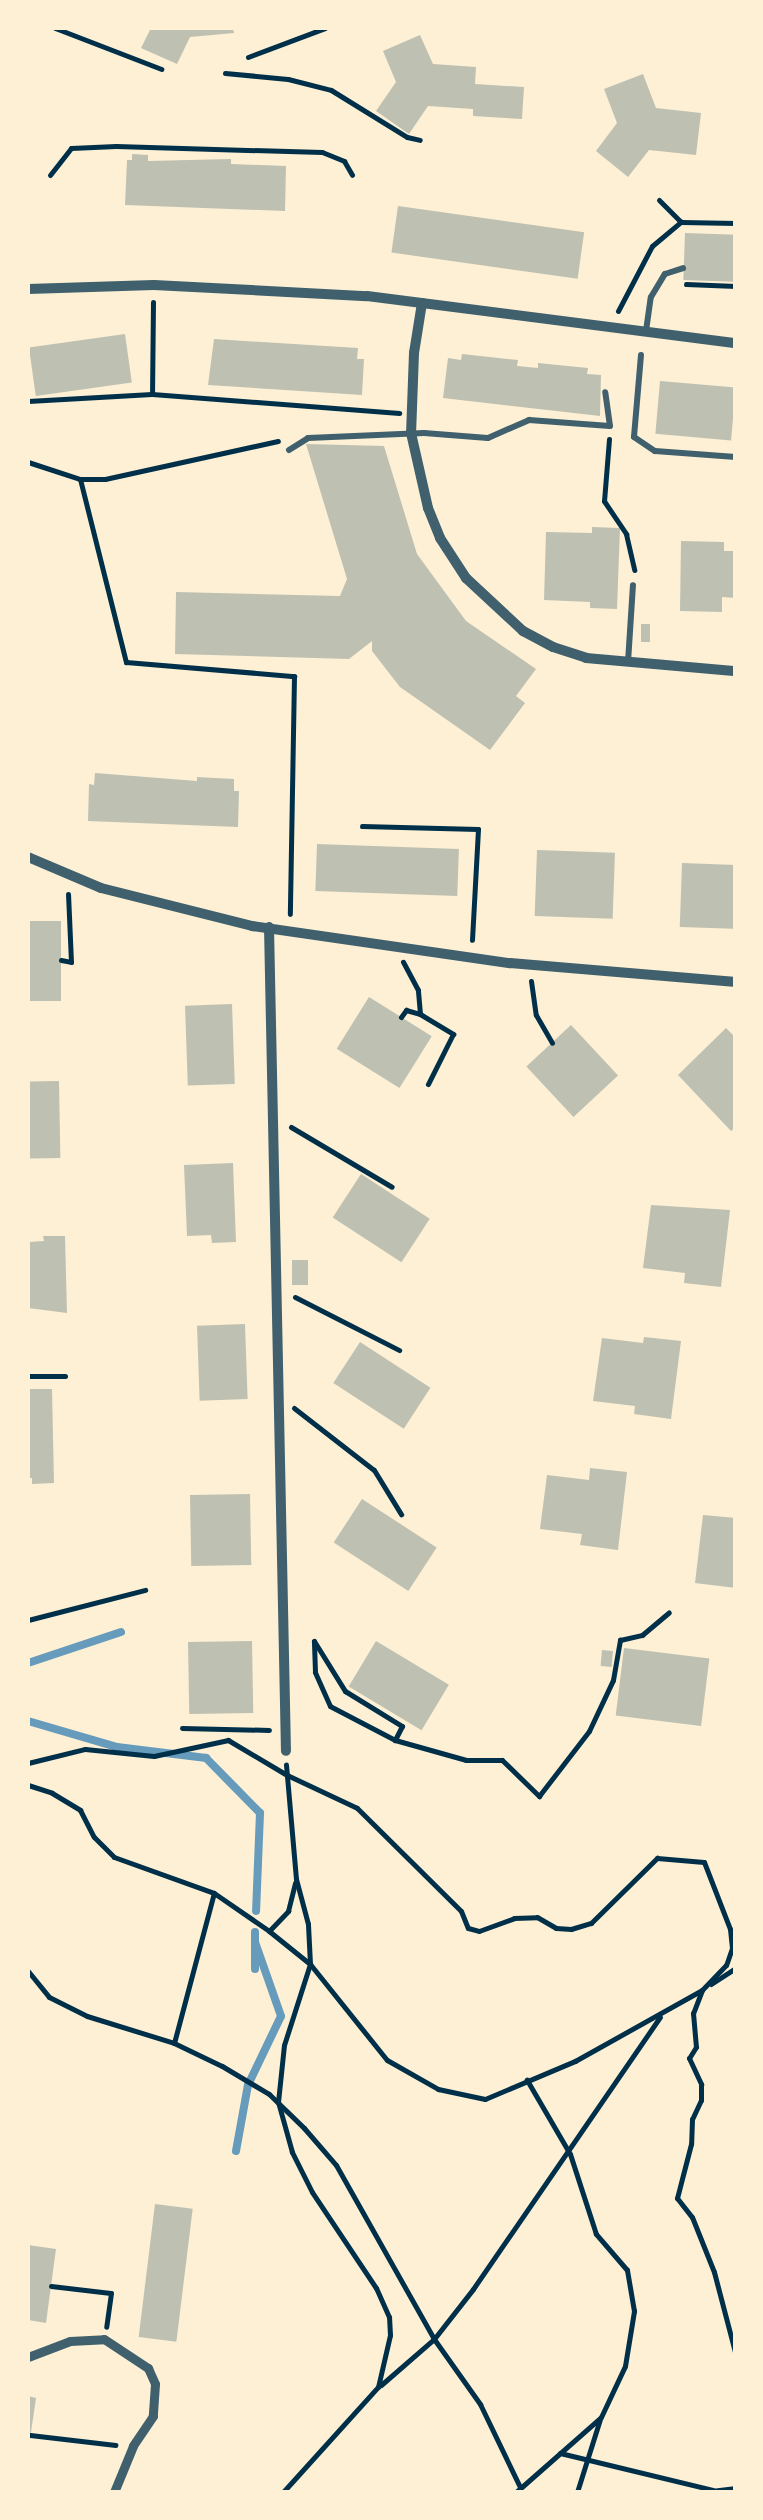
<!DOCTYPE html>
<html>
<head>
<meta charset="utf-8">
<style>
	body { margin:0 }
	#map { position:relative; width:763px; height:2520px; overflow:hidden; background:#fdf0d5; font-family:Figtree,sans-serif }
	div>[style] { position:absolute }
	.stream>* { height:8px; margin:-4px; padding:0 4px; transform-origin:4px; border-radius:4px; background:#669bbc }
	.building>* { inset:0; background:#bec0b2; transform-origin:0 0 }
	.path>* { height:5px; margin:-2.5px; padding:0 2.5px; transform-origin:2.5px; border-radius:2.5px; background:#003049 }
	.service>* { height:6px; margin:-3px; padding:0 3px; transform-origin:3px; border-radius:3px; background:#3f606c }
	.pedestrian>* { height:9px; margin:-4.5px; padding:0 4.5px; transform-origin:4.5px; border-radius:4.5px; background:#3f606c }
	.minor>* { height:10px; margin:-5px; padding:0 5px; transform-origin:5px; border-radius:5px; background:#3f606c }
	span { translate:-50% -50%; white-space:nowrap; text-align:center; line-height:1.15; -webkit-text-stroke:9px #fdf0d5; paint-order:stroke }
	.frame { position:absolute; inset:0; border:30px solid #fdf0d5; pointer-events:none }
</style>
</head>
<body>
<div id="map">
	<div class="stream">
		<i style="left:28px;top:1663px;width:98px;rotate:-18.4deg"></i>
		<i style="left:28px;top:1721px;width:93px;rotate:16.3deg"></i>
		<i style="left:117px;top:1747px;width:90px;rotate:7deg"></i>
		<i style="left:206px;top:1758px;width:77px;rotate:45.5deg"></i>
		<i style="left:260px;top:1813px;width:98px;rotate:92.3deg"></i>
		<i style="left:255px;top:1969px;width:37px;rotate:-90deg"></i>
		<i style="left:236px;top:2151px;width:67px;rotate:-79.7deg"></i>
		<i style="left:248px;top:2085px;width:76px;rotate:-64.4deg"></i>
		<i style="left:281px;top:2016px;width:78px;rotate:-109.4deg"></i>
	</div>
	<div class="building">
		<i style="clip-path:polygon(151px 28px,233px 28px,234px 33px,190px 37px,177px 64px,141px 48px)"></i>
		<i style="clip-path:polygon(420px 35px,433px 64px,476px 67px,475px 84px,524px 87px,522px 119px,473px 116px,473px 109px,428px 106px,409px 134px,376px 111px,396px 82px,383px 51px)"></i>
		<i style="clip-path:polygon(643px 74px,656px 108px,701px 113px,696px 155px,649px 150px,628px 177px,596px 151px,617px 123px,604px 89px)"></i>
		<i style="clip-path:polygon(132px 154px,148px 155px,148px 161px,231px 159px,231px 164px,286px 166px,285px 211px,125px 205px,127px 160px,132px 160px)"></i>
		<i style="left:398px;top:206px;width:188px;height:47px;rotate:8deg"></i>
		<i style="left:685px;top:233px;width:51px;height:47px;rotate:2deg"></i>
		<i style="left:125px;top:334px;width:49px;height:97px;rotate:82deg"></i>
		<i style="clip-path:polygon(214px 339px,358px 348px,357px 359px,364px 359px,362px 395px,208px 385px)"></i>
		<i style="clip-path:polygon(462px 354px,518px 360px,517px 366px,538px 368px,538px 363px,588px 368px,587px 374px,601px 375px,600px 416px,443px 398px,448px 358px,461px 360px)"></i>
		<i style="left:660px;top:381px;width:76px;height:53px;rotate:5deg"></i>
		<i style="clip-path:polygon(306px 444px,384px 446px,417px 554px,466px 621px,536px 669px,516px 696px,525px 703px,490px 750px,400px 687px,372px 651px,372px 641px,349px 659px,175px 654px,176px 592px,340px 596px,347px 579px)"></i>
		<i style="clip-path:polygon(592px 527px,620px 528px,617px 609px,590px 608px,590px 602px,544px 600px,546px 532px,592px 533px)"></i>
		<i style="clip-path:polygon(681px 541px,724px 542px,724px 551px,736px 551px,736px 598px,722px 597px,722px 612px,680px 611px)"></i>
		<i style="left:641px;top:624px;width:9px;height:18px"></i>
		<i style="clip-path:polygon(95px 773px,197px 781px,197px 777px,234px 779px,234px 791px,239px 791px,238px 827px,88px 821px,89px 784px,94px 785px)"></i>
		<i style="left:317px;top:844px;width:142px;height:47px;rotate:2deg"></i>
		<i style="left:537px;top:850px;width:78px;height:66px;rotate:2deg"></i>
		<i style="left:682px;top:863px;width:54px;height:64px;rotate:2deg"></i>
		<i style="left:28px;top:921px;width:33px;height:80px"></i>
		<i style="left:369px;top:997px;width:74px;height:61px;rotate:32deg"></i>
		<i style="left:232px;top:1004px;width:80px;height:47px;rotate:88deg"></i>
		<i style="left:571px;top:1025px;width:69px;height:61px;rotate:47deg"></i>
		<i style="clip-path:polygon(726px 1028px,736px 1038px,736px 1127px,731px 1131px,678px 1075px)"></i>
		<i style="left:59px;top:1081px;width:77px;height:31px;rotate:89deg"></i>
		<i style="clip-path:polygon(233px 1163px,236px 1242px,212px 1243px,211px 1235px,187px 1236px,184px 1165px)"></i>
		<i style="left:361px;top:1174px;width:82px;height:52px;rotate:33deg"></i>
		<i style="clip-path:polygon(651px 1205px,730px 1210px,721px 1287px,684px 1283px,685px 1273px,643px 1268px)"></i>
		<i style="clip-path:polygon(43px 1236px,65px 1236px,67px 1313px,28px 1308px,28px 1242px,44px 1241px)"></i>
		<i style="left:292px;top:1260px;width:16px;height:25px"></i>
		<i style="left:245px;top:1324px;width:75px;height:48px;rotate:88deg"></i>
		<i style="clip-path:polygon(644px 1337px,681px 1341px,671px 1419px,634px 1414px,635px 1406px,593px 1401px,602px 1338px,643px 1343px)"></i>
		<i style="left:360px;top:1342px;width:84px;height:49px;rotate:33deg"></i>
		<i style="clip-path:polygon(30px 1389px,52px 1389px,54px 1483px,32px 1484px,32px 1478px,28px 1478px)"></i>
		<i style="clip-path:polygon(590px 1468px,627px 1472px,618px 1550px,580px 1545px,582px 1534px,540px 1529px,547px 1475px,589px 1480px)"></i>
		<i style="left:250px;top:1494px;width:71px;height:60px;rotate:89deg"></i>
		<i style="left:362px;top:1499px;width:89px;height:52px;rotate:33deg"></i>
		<i style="clip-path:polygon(703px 1515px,736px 1518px,736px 1588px,695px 1583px)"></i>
		<i style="left:252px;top:1641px;width:72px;height:64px;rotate:89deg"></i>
		<i style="left:376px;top:1641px;width:85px;height:53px;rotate:31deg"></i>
		<i style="left:624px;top:1648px;width:86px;height:68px;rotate:7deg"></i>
		<i style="left:602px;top:1650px;width:11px;height:16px;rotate:5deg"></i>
		<i style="left:155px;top:2204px;width:38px;height:134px;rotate:7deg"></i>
		<i style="clip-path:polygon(28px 2245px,56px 2249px,46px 2323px,28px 2320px)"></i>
		<i style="clip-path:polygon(28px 2396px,36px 2398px,30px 2439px,28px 2439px)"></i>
	</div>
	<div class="path">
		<i style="left:55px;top:28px;width:114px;rotate:21.1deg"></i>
		<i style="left:248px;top:57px;width:82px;rotate:-20.6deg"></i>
		<i style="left:225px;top:73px;width:63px;rotate:5.4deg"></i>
		<i style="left:288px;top:79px;width:44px;rotate:14.3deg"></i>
		<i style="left:331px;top:90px;width:89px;rotate:31.7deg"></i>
		<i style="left:407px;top:137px;width:13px;rotate:13deg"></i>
		<i style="left:50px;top:175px;width:34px;rotate:-52deg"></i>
		<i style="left:71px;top:148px;width:45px;rotate:-2.5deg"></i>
		<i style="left:116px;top:146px;width:206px;rotate:1.7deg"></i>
		<i style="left:322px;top:152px;width:24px;rotate:22deg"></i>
		<i style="left:344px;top:161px;width:16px;rotate:60deg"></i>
		<i style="left:659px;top:200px;width:31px;rotate:45deg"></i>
		<i style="left:686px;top:284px;width:50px;rotate:2.3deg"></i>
		<i style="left:153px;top:302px;width:92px;rotate:90.6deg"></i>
		<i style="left:152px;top:394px;width:248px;rotate:4.4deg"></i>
		<i style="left:618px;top:311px;width:73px;rotate:-62.4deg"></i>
		<i style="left:652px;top:246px;width:38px;rotate:-40deg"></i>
		<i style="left:681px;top:222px;width:55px;rotate:1deg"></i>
		<i style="left:28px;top:401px;width:124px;rotate:-3.2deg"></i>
		<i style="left:609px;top:439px;width:62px;rotate:94.6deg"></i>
		<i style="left:604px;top:501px;width:40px;rotate:56deg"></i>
		<i style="left:626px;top:534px;width:37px;rotate:77deg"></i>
		<i style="left:28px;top:462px;width:55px;rotate:18.1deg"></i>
		<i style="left:80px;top:479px;width:25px"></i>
		<i style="left:105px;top:479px;width:177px;rotate:-12.4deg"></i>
		<i style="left:80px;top:479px;width:189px;rotate:75.9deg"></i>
		<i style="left:126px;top:662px;width:169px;rotate:4.8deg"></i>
		<i style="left:294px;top:676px;width:238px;rotate:91deg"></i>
		<i style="left:362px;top:826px;width:116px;rotate:1.5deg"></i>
		<i style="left:478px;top:829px;width:111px;rotate:93.1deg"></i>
		<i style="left:61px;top:960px;width:10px;rotate:11deg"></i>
		<i style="left:71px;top:962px;width:68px;rotate:-92.5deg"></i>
		<i style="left:531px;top:981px;width:34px;rotate:82deg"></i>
		<i style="left:536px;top:1015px;width:32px;rotate:60deg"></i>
		<i style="left:420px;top:1014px;width:39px;rotate:31deg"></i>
		<i style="left:453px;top:1034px;width:56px;rotate:116.6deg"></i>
		<i style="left:401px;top:1017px;width:9px;rotate:-54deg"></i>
		<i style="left:406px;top:1010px;width:15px;rotate:16deg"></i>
		<i style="left:420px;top:1014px;width:24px;rotate:-95deg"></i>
		<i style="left:418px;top:990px;width:32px;rotate:-118deg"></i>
		<i style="left:291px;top:1127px;width:117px;rotate:30.7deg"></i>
		<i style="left:295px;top:1297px;width:117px;rotate:27deg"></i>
		<i style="left:28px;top:1376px;width:37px"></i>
		<i style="left:294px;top:1408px;width:101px;rotate:37.8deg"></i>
		<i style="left:374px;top:1470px;width:52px;rotate:58.5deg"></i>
		<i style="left:28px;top:1620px;width:121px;rotate:-14.4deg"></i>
		<i style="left:314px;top:1641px;width:59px;rotate:58.2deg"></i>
		<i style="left:345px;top:1691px;width:67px;rotate:31.6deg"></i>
		<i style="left:402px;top:1726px;width:16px;rotate:117deg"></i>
		<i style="left:395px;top:1740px;width:73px;rotate:-152.4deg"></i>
		<i style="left:330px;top:1706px;width:37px;rotate:-114deg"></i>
		<i style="left:315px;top:1672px;width:31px;rotate:-92deg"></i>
		<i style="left:182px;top:1728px;width:87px;rotate:1.3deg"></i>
		<i style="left:395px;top:1740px;width:74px;rotate:15.7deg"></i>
		<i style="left:466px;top:1760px;width:36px"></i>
		<i style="left:502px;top:1760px;width:52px;rotate:44.2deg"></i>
		<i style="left:539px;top:1796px;width:82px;rotate:-52.4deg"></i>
		<i style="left:589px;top:1731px;width:56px;rotate:-64.8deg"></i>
		<i style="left:613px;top:1680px;width:41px;rotate:-80.1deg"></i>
		<i style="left:620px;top:1640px;width:23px;rotate:-13deg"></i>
		<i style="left:642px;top:1635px;width:35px;rotate:-40deg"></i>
		<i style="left:28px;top:1763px;width:59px;rotate:-13.8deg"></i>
		<i style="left:85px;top:1749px;width:69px;rotate:5.8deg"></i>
		<i style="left:154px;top:1756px;width:76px;rotate:-12.2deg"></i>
		<i style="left:228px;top:1740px;width:69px;rotate:30.7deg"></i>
		<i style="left:287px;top:1775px;width:77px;rotate:25.2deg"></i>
		<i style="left:357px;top:1808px;width:146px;rotate:44.7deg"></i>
		<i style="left:461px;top:1911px;width:18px;rotate:68deg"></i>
		<i style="left:468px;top:1928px;width:11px;rotate:15deg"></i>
		<i style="left:479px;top:1931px;width:37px;rotate:-20deg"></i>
		<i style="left:514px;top:1918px;width:23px;rotate:-2deg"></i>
		<i style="left:537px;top:1917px;width:22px;rotate:30deg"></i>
		<i style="left:556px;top:1928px;width:15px;rotate:4deg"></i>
		<i style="left:571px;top:1929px;width:21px;rotate:-17deg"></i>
		<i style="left:591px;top:1923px;width:93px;rotate:-44.6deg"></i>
		<i style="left:657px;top:1858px;width:47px;rotate:4.9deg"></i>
		<i style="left:704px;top:1862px;width:72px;rotate:68.8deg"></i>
		<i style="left:730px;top:1929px;width:19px;rotate:84deg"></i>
		<i style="left:732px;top:1948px;width:18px;rotate:109deg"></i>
		<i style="left:726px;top:1965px;width:35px;rotate:134deg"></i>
		<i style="left:702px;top:1990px;width:25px;rotate:111deg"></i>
		<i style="left:693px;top:2013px;width:34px;rotate:85deg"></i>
		<i style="left:696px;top:2047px;width:13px;rotate:122deg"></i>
		<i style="left:689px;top:2058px;width:29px;rotate:65deg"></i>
		<i style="left:701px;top:2084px;width:16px;rotate:90deg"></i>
		<i style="left:701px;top:2100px;width:21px;rotate:115deg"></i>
		<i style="left:692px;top:2119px;width:25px;rotate:92deg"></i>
		<i style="left:691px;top:2144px;width:56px;rotate:104.5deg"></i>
		<i style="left:677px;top:2198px;width:24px;rotate:52deg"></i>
		<i style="left:692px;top:2217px;width:59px;rotate:68.2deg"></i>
		<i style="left:714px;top:2272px;width:87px;rotate:75.3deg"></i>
		<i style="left:28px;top:1785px;width:25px;rotate:18deg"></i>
		<i style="left:52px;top:1793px;width:33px;rotate:31deg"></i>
		<i style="left:80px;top:1810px;width:30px;rotate:63deg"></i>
		<i style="left:94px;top:1837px;width:28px;rotate:45deg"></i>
		<i style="left:114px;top:1857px;width:106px;rotate:19.8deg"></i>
		<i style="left:214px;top:1893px;width:67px;rotate:34.6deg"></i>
		<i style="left:269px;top:1931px;width:53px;rotate:38.8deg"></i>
		<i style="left:310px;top:1964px;width:123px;rotate:51.3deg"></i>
		<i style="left:387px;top:2060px;width:59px;rotate:29.6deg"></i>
		<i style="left:438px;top:2089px;width:48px;rotate:12deg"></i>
		<i style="left:485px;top:2099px;width:98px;rotate:-22.9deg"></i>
		<i style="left:575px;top:2061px;width:145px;rotate:-29.2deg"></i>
		<i style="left:269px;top:1931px;width:28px;rotate:-46deg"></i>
		<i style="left:288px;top:1911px;width:29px;rotate:-76deg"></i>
		<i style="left:28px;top:1971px;width:33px;rotate:51deg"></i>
		<i style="left:49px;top:1997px;width:42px;rotate:26.6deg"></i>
		<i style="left:87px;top:2016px;width:91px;rotate:17.2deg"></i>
		<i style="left:174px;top:2043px;width:53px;rotate:25.6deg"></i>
		<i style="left:222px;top:2066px;width:55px;rotate:30.8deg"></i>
		<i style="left:269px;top:2094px;width:49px;rotate:44.2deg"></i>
		<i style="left:304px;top:2128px;width:49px;rotate:49.1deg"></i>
		<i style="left:336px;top:2165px;width:200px;rotate:60.6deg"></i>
		<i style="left:434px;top:2339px;width:80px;rotate:54.7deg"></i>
		<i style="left:480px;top:2404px;width:92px;rotate:64.3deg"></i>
		<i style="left:711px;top:1984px;width:30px;rotate:-33deg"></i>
		<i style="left:174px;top:2043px;width:155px;rotate:-75.1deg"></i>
		<i style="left:51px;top:2286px;width:60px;rotate:6.7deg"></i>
		<i style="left:111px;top:2293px;width:34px;rotate:98deg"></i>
		<i style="left:381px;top:2385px;width:70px;rotate:-41deg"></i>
		<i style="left:434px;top:2339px;width:63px;rotate:-52deg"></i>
		<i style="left:473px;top:2289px;width:330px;rotate:-55.5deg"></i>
		<i style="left:30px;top:2435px;width:86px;rotate:6.7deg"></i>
		<i style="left:560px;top:2453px;width:157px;rotate:13.6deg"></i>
		<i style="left:283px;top:2492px;width:142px;rotate:-47.9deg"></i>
		<i style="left:378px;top:2387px;width:53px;rotate:-77deg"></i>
		<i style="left:390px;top:2335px;width:18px;rotate:-93deg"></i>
		<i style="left:389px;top:2317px;width:32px;rotate:-114deg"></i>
		<i style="left:376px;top:2288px;width:115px;rotate:-123.7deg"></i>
		<i style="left:312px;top:2192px;width:45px;rotate:-116.6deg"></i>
		<i style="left:292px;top:2152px;width:52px;rotate:-105.6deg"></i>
		<i style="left:278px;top:2102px;width:57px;rotate:-84deg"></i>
		<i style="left:284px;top:2045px;width:85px;rotate:-72.2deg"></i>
		<i style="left:310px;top:1964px;width:40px;rotate:-92.9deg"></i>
		<i style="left:308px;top:1924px;width:47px;rotate:-104.9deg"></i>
		<i style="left:296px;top:1879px;width:115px;rotate:-95deg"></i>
		<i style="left:516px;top:2492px;width:113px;rotate:-41.4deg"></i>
		<i style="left:601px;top:2417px;width:56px;rotate:-64.8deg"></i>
		<i style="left:625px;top:2366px;width:56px;rotate:-80.7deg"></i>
		<i style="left:634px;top:2311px;width:42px;rotate:-99.7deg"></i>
		<i style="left:627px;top:2270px;width:48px;rotate:-130.7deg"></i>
		<i style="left:596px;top:2234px;width:84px;rotate:-108deg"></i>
		<i style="left:570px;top:2154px;width:86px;rotate:-120.2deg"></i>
		<i style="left:577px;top:2492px;width:77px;rotate:-72.5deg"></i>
		<i style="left:703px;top:2492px;width:33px;rotate:-7deg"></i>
	</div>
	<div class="service">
		<i style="left:646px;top:331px;width:34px;rotate:-82deg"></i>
		<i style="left:651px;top:297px;width:27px;rotate:-59deg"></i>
		<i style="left:665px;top:274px;width:19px;rotate:-18deg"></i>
		<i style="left:641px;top:355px;width:82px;rotate:94.9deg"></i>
		<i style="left:634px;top:437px;width:25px;rotate:34deg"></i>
		<i style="left:655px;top:451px;width:81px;rotate:4.2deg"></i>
		<i style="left:289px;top:450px;width:22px;rotate:-32deg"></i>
		<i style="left:308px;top:438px;width:116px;rotate:-2.5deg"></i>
		<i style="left:424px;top:433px;width:64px;rotate:4.5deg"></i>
		<i style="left:488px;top:438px;width:45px;rotate:-23.7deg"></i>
		<i style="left:529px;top:420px;width:81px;rotate:4.2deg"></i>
		<i style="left:610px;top:426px;width:34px;rotate:-98deg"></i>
		<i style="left:628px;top:662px;width:77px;rotate:-86.3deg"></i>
	</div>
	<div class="pedestrian">
		<i style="left:28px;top:2357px;width:45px;rotate:-20.9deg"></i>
		<i style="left:70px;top:2341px;width:34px;rotate:-3deg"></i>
		<i style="left:104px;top:2339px;width:53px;rotate:33.4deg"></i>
		<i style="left:148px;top:2368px;width:17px;rotate:66deg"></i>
		<i style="left:155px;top:2384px;width:32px;rotate:94deg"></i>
		<i style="left:153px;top:2416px;width:36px;rotate:124deg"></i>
		<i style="left:133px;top:2446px;width:50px;rotate:112.4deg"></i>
	</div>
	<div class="minor">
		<i style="left:28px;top:289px;width:126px;rotate:-1.8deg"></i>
		<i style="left:154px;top:285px;width:213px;rotate:3deg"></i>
		<i style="left:367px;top:296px;width:372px;rotate:7.3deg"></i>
		<i style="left:422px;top:303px;width:51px;rotate:99.1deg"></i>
		<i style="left:414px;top:353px;width:80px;rotate:92.1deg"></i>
		<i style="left:411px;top:433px;width:77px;rotate:77.2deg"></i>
		<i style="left:428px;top:508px;width:32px;rotate:68deg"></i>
		<i style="left:440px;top:538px;width:48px;rotate:57deg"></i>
		<i style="left:466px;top:578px;width:78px;rotate:42.9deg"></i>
		<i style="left:523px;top:631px;width:34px;rotate:28deg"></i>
		<i style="left:553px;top:647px;width:35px;rotate:18deg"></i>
		<i style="left:586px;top:658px;width:151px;rotate:5deg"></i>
		<i style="left:28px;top:857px;width:79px;rotate:23deg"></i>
		<i style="left:101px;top:888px;width:156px;rotate:14.1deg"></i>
		<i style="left:252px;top:926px;width:261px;rotate:8.2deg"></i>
		<i style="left:510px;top:963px;width:227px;rotate:4.8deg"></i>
		<i style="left:269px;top:927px;width:824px;rotate:88.82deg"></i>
	</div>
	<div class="frame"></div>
</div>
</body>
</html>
